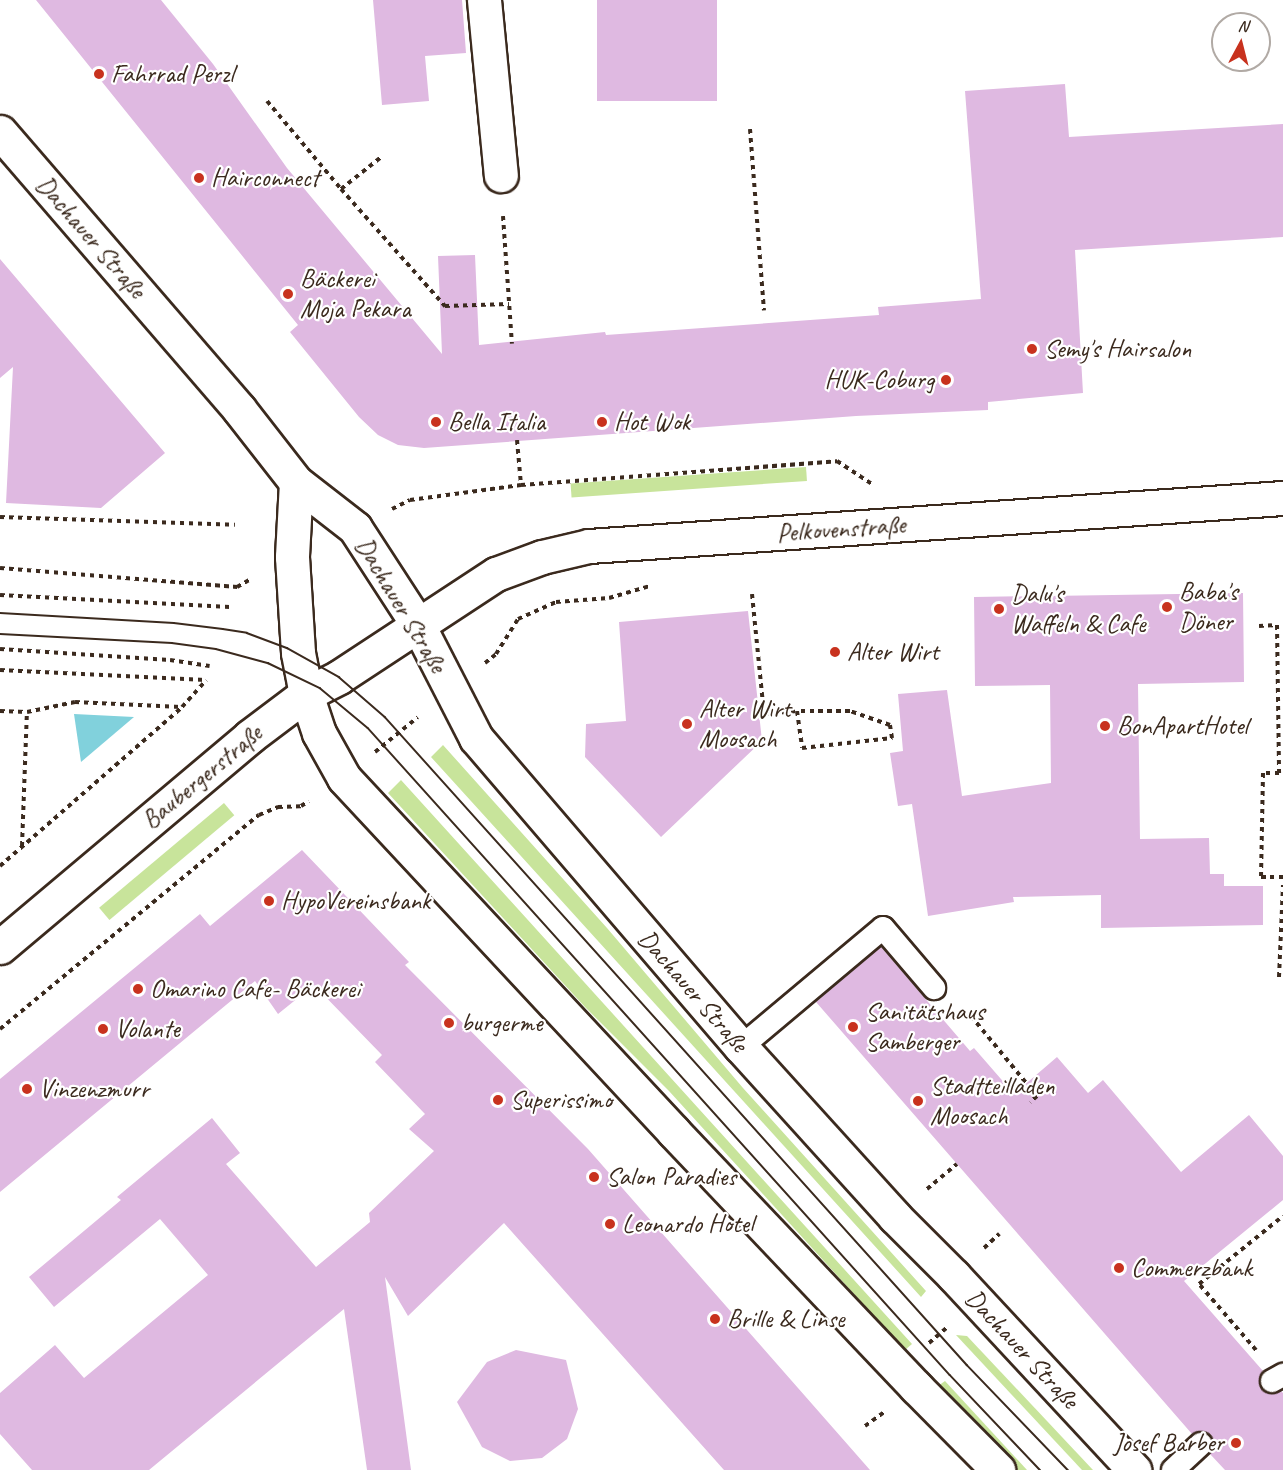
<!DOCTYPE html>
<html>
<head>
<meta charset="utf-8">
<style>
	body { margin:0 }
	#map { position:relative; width:1283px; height:1470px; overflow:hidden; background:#fff; font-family:Caveat,sans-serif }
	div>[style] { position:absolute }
	.green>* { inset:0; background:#c8e49b; transform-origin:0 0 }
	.water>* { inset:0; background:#81d1dc }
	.building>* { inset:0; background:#dfb9e1; transform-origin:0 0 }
	.path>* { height:4px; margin-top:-2px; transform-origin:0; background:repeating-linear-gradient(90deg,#3b2a1e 0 4.5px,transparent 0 9px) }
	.roads { filter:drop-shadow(2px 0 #3b2a1e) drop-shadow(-2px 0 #3b2a1e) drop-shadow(0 2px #3b2a1e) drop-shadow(0 -2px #3b2a1e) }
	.lane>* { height:22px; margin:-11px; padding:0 11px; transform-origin:11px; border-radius:11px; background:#fff }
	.street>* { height:33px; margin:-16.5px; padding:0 16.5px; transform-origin:16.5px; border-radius:16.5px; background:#fff }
	.secondary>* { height:33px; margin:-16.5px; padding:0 16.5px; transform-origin:16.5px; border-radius:16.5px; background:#fff }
	.tram>* { height:1.5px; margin:-0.75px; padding:0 0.75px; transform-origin:0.75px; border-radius:0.75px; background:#3b2a1e }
	.dots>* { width:16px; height:16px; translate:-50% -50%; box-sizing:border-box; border:3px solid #fff; border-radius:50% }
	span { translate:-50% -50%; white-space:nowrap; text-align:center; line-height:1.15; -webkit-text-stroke:4.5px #fff; paint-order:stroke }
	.poi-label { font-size:26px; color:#3b2a1e }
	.left { translate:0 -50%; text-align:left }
	.right { translate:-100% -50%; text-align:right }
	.street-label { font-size:26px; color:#3b2a1e }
	.north { position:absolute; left:1211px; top:12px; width:60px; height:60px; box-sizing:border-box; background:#fff; border:2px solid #b1aaa5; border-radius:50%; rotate:7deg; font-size:16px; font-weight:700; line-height:24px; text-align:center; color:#3b2a1e }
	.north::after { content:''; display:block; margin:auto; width:21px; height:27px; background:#c8321e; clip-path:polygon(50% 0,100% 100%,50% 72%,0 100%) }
</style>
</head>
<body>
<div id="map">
	<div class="green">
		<i style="left:806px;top:467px;width:14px;height:236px;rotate:86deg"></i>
		<i style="clip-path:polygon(443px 745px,607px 928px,743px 1088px,926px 1291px,921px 1297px,431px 757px)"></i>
		<i style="clip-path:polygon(401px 780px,912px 1344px,905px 1350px,669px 1091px,585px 1007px,388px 793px)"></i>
		<i style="left:224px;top:803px;width:16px;height:163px;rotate:50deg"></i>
		<i style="clip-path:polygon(956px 1335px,967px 1336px,1093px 1470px,1082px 1470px)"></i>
		<i style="clip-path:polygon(945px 1381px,1027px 1470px,1015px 1470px,998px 1452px,938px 1386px)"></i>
	</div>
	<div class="water">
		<i style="clip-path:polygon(74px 714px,134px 717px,81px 762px)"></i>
	</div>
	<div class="building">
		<i style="clip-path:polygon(36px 0,161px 0,213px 64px,287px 168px,442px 354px,438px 256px,475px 255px,479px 345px,605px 332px,606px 335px,879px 315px,878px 307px,981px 299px,965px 91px,1065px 84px,1069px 137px,1283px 124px,1283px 237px,1075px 250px,1083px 393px,988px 402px,988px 410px,856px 416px,424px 448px,398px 445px,378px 435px,359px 417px,290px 332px,298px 325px)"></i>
		<i style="clip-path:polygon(373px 0,462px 0,466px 53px,425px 56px,429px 101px,382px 105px)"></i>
		<i style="left:597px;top:0;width:120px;height:101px"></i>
		<i style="clip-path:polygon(0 259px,165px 453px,101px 508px,6px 503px,13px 367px,0 378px)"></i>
		<i style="clip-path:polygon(1243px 593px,1244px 682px,1138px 684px,1140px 839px,1209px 838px,1210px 874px,1224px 874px,1224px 886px,1263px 886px,1263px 925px,1101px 928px,1101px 895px,1013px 897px,1014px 902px,928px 916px,912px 804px,898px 806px,890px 753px,903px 751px,898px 694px,947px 690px,962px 796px,1051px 783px,1050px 685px,975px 686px,974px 597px)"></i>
		<i style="clip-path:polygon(748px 611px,762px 741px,661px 837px,585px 757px,586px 724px,626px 721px,619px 622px)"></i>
		<i style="clip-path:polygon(302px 850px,409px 962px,405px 965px,588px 1149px,870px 1470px,724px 1470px,504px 1223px,408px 1316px,385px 1277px,411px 1470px,367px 1470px,344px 1309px,149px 1470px,32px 1470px,0 1434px,0 1393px,55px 1345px,84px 1378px,208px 1275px,160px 1219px,54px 1307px,29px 1277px,121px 1200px,117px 1197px,212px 1118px,240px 1153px,226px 1164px,316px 1267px,370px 1222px,369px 1213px,434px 1151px,409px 1129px,425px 1114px,375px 1062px,382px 1055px,314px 985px,278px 1014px,255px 981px,0 1192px,0 1079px,200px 914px,210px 926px)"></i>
		<i style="clip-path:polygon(881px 947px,970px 1051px,974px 1048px,1014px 1094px,1057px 1057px,1088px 1093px,1103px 1080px,1181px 1172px,1249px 1115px,1283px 1156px,1283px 1200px,1184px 1281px,1263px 1371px,1259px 1380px,1260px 1388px,1271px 1394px,1281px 1391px,1283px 1393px,1283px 1470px,1225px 1470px,1210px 1454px,1214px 1447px,1211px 1435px,1204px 1431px,1192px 1434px,816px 1002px)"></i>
		<i style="clip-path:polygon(516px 1350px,566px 1360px,578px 1409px,567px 1439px,542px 1458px,510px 1461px,482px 1447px,457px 1402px,487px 1362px)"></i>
	</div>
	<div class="path">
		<i style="left:267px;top:101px;width:115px;rotate:49.9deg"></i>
		<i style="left:341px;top:189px;width:157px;rotate:48.4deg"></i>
		<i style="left:445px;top:306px;width:64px;rotate:-1.8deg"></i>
		<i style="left:750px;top:129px;width:182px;rotate:85.6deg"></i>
		<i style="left:341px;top:189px;width:50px;rotate:-38.5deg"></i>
		<i style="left:503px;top:216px;width:128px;rotate:86deg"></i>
		<i style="left:517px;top:440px;width:45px;rotate:84.9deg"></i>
		<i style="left:392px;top:509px;width:20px;rotate:-27deg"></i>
		<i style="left:410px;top:500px;width:112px;rotate:-7.7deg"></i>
		<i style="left:521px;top:485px;width:317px;rotate:-4.3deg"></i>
		<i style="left:837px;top:461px;width:42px;rotate:33.3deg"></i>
		<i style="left:0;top:517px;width:235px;rotate:1.9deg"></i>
		<i style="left:0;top:568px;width:238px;rotate:4.6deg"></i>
		<i style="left:237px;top:587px;width:16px;rotate:-30deg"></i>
		<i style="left:752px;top:594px;width:121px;rotate:84.3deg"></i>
		<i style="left:764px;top:714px;width:33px;rotate:-5deg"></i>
		<i style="left:797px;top:711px;width:37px;rotate:82deg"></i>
		<i style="left:802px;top:748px;width:91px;rotate:-6.3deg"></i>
		<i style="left:892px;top:738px;width:13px;rotate:-99deg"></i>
		<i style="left:890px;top:725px;width:42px;rotate:-160.7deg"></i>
		<i style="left:850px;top:711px;width:53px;rotate:180deg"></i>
		<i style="left:0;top:595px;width:230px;rotate:3deg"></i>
		<i style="left:1259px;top:626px;width:18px;rotate:-3deg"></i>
		<i style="left:1277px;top:625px;width:148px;rotate:89.2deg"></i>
		<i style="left:1279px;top:773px;width:16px;rotate:180deg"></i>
		<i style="left:1263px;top:773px;width:104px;rotate:91.1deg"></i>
		<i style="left:1261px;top:877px;width:22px"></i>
		<i style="left:0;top:649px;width:170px;rotate:3.7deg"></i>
		<i style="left:170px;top:660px;width:40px;rotate:8.5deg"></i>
		<i style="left:485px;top:663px;width:14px;rotate:-39deg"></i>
		<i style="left:496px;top:654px;width:41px;rotate:-57.8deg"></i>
		<i style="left:518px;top:619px;width:42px;rotate:-24.1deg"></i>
		<i style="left:556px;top:602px;width:53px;rotate:-4.3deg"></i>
		<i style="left:609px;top:598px;width:43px;rotate:-16.3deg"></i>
		<i style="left:0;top:670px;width:206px;rotate:2.8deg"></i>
		<i style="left:0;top:711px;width:27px;rotate:2deg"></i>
		<i style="left:27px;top:712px;width:49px;rotate:-11.8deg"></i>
		<i style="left:75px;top:702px;width:106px;rotate:2.7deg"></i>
		<i style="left:375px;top:752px;width:55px;rotate:-39.1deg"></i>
		<i style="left:22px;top:846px;width:134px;rotate:-87.9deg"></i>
		<i style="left:0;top:866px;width:242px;rotate:-41.1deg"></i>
		<i style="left:182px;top:707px;width:36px;rotate:-48deg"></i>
		<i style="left:1279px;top:977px;width:92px;rotate:-87.5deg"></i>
		<i style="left:971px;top:1016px;width:104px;rotate:50.5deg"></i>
		<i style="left:1037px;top:1096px;width:9px;rotate:139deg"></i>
		<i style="left:0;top:1029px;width:336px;rotate:-39.6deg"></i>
		<i style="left:259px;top:815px;width:21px;rotate:-23deg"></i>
		<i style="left:278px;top:807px;width:23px;rotate:-2deg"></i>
		<i style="left:301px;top:806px;width:9px;rotate:-32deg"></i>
		<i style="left:927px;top:1189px;width:39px;rotate:-40deg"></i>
		<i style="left:984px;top:1248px;width:21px;rotate:-43deg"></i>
		<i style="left:929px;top:1343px;width:23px;rotate:-41deg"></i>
		<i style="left:1256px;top:1350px;width:87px;rotate:-130.8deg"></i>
		<i style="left:1199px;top:1284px;width:108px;rotate:-39deg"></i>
		<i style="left:865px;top:1426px;width:24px;rotate:-36deg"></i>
	</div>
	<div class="roads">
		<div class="lane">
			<i style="left:741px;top:1047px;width:185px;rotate:-40deg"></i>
			<i style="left:883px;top:928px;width:79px;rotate:49.6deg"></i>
			<i style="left:1272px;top:1381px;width:13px;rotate:-29deg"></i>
			<i style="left:1173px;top:1470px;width:38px;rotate:-43deg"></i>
		</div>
		<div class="street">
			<i style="left:484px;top:0;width:176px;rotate:84.5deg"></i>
		</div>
		<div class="secondary">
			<i style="left:0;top:132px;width:366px;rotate:49.2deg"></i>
			<i style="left:239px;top:409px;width:93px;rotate:52deg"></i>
			<i style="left:296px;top:482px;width:75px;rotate:37.9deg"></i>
			<i style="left:355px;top:528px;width:116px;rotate:57deg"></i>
			<i style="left:418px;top:625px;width:127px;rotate:62.8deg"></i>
			<i style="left:476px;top:738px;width:407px;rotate:49.4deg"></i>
			<i style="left:741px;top:1047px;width:229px;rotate:47.8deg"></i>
			<i style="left:895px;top:1217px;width:83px;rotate:45deg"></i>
			<i style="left:954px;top:1276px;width:265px;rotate:47.1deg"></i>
			<i style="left:296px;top:482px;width:75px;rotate:93.1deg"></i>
			<i style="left:292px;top:557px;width:96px;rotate:86.4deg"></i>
			<i style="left:298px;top:653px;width:42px;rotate:79deg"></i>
			<i style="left:306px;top:694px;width:41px;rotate:71.6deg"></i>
			<i style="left:319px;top:733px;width:51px;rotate:60.9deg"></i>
			<i style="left:344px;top:778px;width:484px;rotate:47deg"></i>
			<i style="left:674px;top:1132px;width:352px;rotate:46.5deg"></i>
			<i style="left:916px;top:1387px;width:117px;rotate:45.3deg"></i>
			<i style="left:0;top:947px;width:326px;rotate:-40.1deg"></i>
			<i style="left:249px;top:737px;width:71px;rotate:-37deg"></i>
			<i style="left:306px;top:694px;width:37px;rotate:-27deg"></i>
			<i style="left:339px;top:677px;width:188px;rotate:-33.3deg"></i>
			<i style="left:496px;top:574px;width:49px;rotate:-20.3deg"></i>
			<i style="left:542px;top:557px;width:48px;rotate:-13.2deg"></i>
			<i style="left:589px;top:546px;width:696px;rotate:-3.96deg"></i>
		</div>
	</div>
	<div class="tram">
		<i style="left:0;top:613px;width:174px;rotate:3.3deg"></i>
		<i style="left:174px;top:623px;width:49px;rotate:7deg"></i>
		<i style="left:223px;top:629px;width:24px;rotate:9deg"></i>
		<i style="left:247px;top:633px;width:43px;rotate:20.6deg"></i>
		<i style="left:287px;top:648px;width:60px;rotate:29.1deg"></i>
		<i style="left:339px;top:677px;width:61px;rotate:41deg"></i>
		<i style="left:385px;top:717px;width:871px;rotate:48.07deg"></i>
		<i style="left:967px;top:1365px;width:146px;rotate:46.1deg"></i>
		<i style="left:0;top:634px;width:172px;rotate:3deg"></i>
		<i style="left:172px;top:643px;width:44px;rotate:7.8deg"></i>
		<i style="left:216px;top:649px;width:54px;rotate:15.1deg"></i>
		<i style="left:268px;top:663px;width:58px;rotate:25.7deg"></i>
		<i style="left:320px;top:688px;width:62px;rotate:39.8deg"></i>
		<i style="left:368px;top:728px;width:870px;rotate:48.03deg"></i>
		<i style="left:950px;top:1375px;width:131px;rotate:46.5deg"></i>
	</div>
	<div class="dots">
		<i style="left:99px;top:74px;background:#c8321e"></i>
		<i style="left:199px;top:178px;background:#c8321e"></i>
		<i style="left:288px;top:294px;background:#c8321e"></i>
		<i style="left:1032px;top:349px;background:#c8321e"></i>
		<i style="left:946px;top:380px;background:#c8321e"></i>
		<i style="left:436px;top:422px;background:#c8321e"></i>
		<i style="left:602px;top:422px;background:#c8321e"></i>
		<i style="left:1167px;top:607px;background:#c8321e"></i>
		<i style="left:999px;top:609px;background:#c8321e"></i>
		<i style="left:835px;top:652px;background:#c8321e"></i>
		<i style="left:687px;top:724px;background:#c8321e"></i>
		<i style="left:1105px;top:726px;background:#c8321e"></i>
		<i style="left:269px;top:901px;background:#c8321e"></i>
		<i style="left:138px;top:989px;background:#c8321e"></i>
		<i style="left:449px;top:1023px;background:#c8321e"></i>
		<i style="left:853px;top:1027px;background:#c8321e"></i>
		<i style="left:103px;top:1029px;background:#c8321e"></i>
		<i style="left:27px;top:1089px;background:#c8321e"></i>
		<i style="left:498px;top:1100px;background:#c8321e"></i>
		<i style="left:918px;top:1101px;background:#c8321e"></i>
		<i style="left:594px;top:1177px;background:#c8321e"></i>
		<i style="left:610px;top:1224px;background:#c8321e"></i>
		<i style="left:1119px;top:1268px;background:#c8321e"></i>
		<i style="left:715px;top:1319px;background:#c8321e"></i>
		<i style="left:1236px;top:1443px;background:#c8321e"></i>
	</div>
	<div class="poi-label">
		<span class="left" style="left:111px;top:74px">Fahrrad Perzl</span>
		<span class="left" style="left:211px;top:178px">Hairconnect</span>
		<span class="left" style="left:300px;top:294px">Bäckerei<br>Moja Pekara</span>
		<span class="left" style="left:1044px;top:349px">Semy's Hairsalon</span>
		<span class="right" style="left:934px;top:380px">HUK-Coburg</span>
		<span class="left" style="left:448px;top:422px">Bella Italia</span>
		<span class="left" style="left:614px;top:422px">Hot Wok</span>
		<span class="left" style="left:1179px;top:607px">Baba's<br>Döner</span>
		<span class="left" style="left:1011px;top:609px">Dalu's<br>Waffeln &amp; Cafe</span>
		<span class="left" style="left:847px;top:652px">Alter Wirt</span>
		<span class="left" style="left:699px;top:724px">Alter Wirt<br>Moosach</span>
		<span class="left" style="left:1117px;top:726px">BonApartHotel</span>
		<span class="left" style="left:281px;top:901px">HypoVereinsbank</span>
		<span class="left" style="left:150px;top:989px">Omarino Cafe- Bäckerei</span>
		<span class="left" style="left:865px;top:1027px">Sanitätshaus<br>Samberger</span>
		<span class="left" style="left:461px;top:1023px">burgerme</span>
		<span class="left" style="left:115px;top:1029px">Volante</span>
		<span class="left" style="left:930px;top:1101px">Stadtteilladen<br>Moosach</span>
		<span class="left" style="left:39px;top:1089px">Vinzenzmurr</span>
		<span class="left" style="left:510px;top:1100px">Superissimo</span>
		<span class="left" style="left:606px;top:1177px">Salon Paradies</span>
		<span class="left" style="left:622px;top:1224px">Leonardo Hotel</span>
		<span class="left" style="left:1131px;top:1268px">Commerzbank</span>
		<span class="left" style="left:727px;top:1319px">Brille &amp; Linse</span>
		<span class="right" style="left:1224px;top:1443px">Josef Barber</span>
	</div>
	<div class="street-label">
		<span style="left:91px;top:237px;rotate:49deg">Dachauer Straße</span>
		<span style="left:841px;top:529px;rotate:-4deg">Pelkovenstraße</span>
		<span style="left:401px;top:605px;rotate:59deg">Dachauer Straße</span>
		<span style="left:202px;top:777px;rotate:-40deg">Baubergerstraße</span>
		<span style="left:693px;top:991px;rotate:49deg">Dachauer Straße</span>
		<span style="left:1022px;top:1349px;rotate:47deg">Dachauer Straße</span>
	</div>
	<div class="north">N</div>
</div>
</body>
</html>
